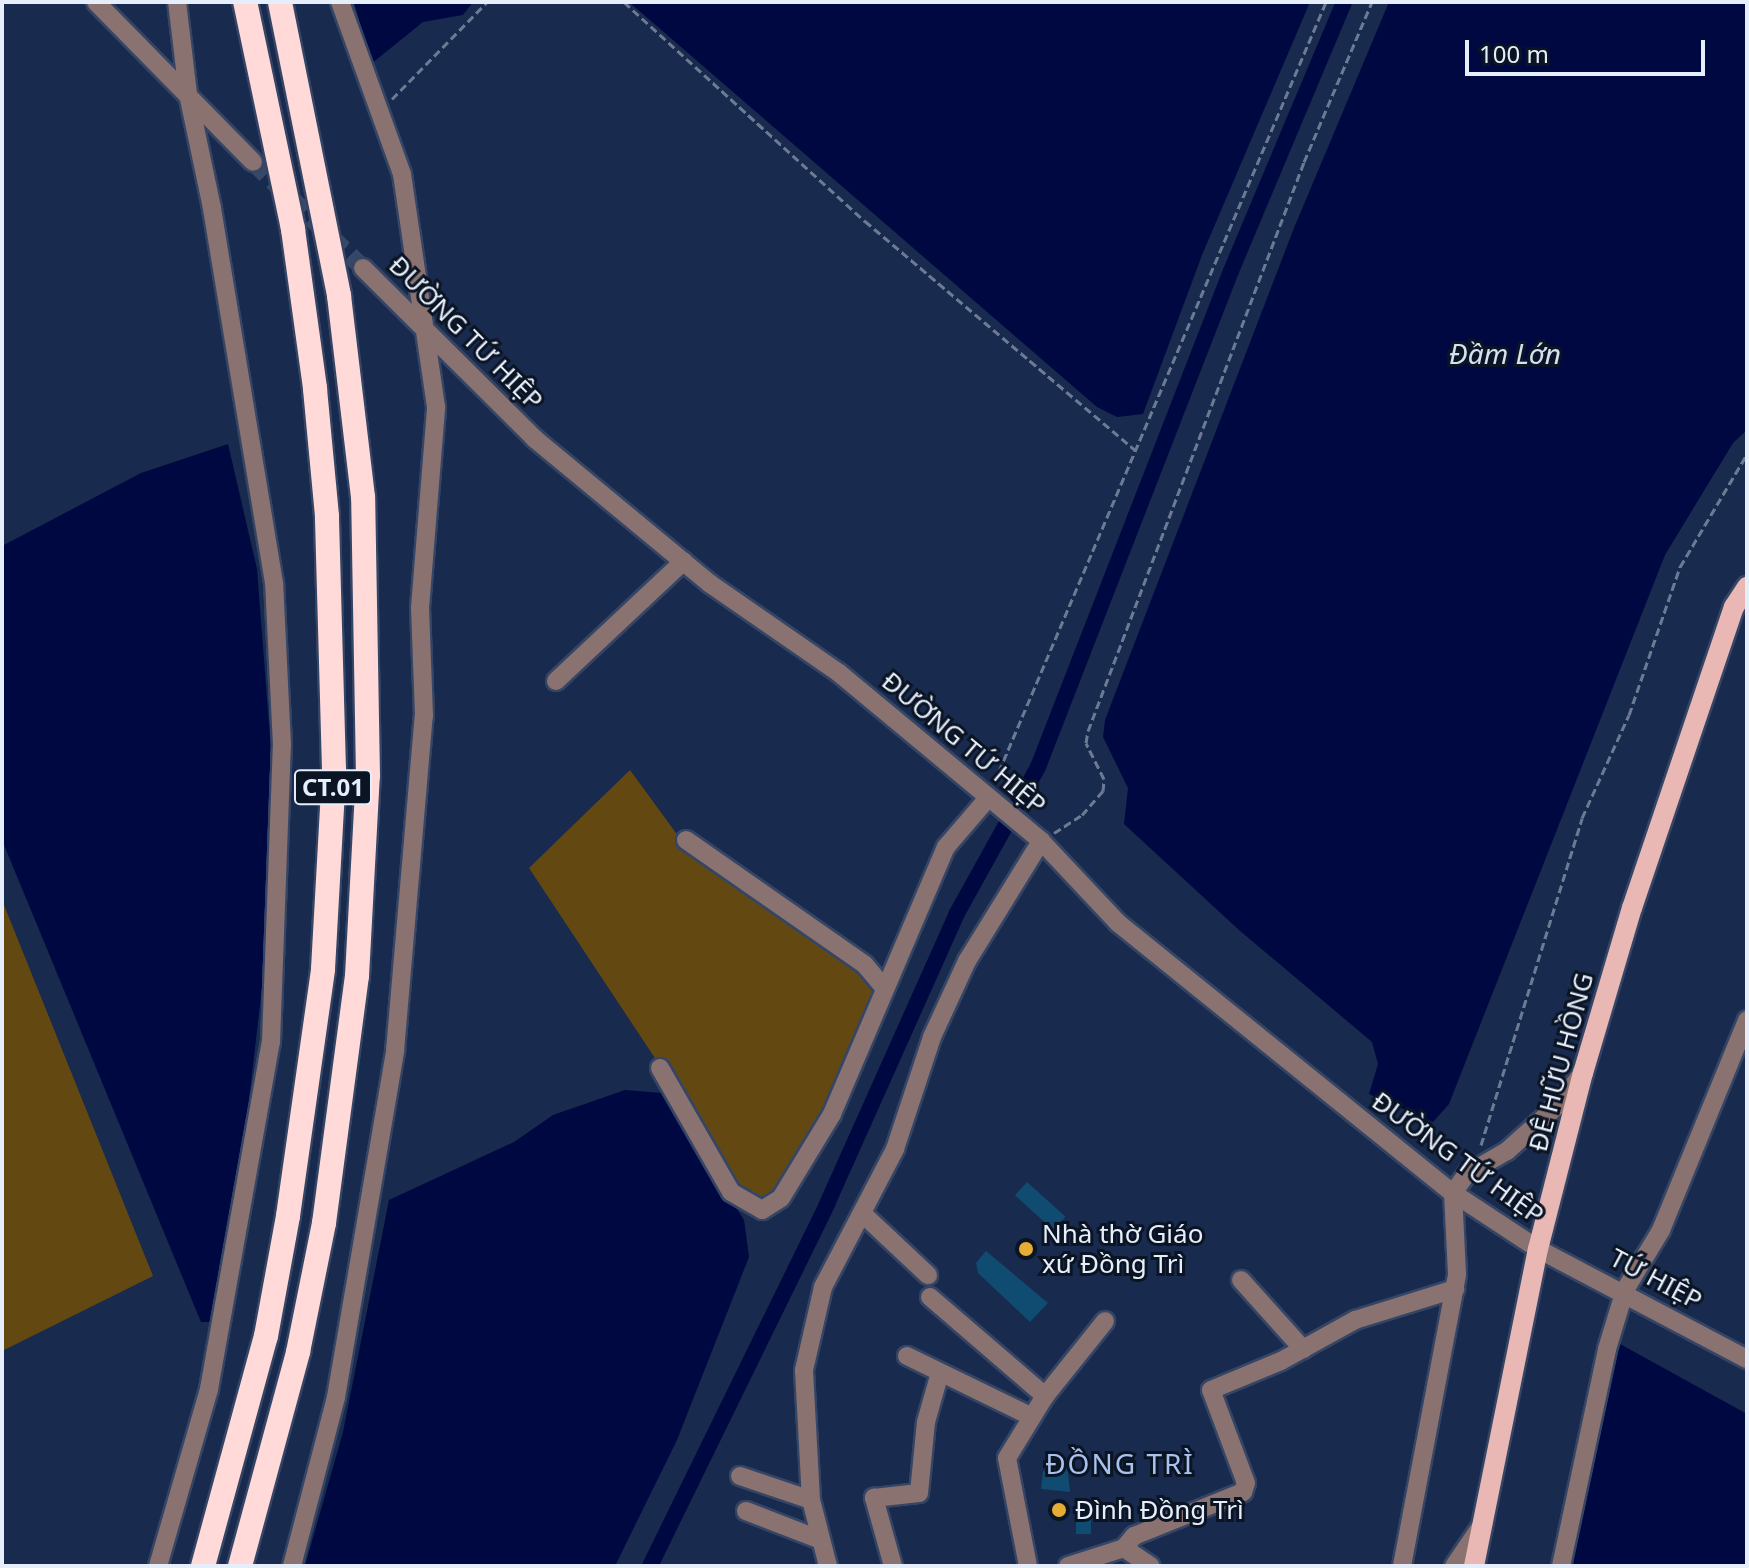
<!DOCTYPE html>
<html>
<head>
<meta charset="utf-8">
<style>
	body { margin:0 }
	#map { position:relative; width:1749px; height:1568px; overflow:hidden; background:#182a4d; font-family:"Noto Sans",sans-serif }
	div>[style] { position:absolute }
	.green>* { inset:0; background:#634911 }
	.water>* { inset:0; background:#000842 }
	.canal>* { height:16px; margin:-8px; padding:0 8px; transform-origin:8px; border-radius:8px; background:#000842 }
	.building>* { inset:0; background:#104c72; transform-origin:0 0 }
	.minor-tunnel>* { height:18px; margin-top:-9px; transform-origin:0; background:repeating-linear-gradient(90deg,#374767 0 18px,transparent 0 27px) }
	.path>* { height:3px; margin-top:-1.5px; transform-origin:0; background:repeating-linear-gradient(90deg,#6c7a94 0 8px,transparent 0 12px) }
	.roads { filter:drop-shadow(2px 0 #354565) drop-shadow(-2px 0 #354565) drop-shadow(0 2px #354565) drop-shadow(0 -2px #354565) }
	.minor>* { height:18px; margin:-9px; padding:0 9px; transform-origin:9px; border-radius:9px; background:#8a7270 }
	.major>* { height:20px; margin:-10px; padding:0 10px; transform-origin:10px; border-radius:10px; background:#e9b8b5 }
	.highway>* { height:24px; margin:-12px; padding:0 12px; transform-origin:12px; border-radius:12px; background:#ffdad8 }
	.dots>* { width:22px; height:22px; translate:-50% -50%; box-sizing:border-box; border:4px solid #0b1423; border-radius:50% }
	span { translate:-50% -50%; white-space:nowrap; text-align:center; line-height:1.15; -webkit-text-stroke:6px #0b1423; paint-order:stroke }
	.shield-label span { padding:2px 6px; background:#0b1423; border:2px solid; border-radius:6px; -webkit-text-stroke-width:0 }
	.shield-label { font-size:24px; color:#e6eefb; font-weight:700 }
	.street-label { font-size:26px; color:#e6eefb }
	.poi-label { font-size:26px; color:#e6eefb }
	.left { translate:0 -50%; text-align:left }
	.water-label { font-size:28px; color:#d5e0f2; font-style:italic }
	.neighbourhood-label { font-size:28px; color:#a9c1ed; letter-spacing:2px }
	.frame { position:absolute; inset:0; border:4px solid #e6eefb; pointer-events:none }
	.scale { position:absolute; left:1465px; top:40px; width:240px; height:36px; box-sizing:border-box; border:4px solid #e6eefb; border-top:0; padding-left:10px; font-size:24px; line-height:28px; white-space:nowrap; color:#e6eefb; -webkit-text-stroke:6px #0b1423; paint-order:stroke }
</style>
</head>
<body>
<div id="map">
	<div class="green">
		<i style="clip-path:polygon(630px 770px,695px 859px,854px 968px,878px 994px,785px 1186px,762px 1204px,741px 1188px,529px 868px)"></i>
		<i style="clip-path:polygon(2px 900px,153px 1276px,2px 1351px)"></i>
	</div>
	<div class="water">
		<i style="clip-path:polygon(354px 2px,473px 2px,463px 15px,423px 22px,371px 64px)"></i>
		<i style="clip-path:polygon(629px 2px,1310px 2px,1202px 255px,1143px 414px,1117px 417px,1097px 407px)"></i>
		<i style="clip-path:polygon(1389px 2px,1747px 2px,1747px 430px,1733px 443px,1665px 555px,1449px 1104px,1433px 1122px,1369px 1094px,1378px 1064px,1372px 1042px,1239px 930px,1124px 824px,1128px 788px,1103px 737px,1105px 720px,1294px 228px)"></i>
		<i style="clip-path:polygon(228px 444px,257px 569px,271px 750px,269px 927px,246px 1126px,211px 1322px,201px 1322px,2px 840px,2px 546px,141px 473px)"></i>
		<i style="clip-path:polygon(625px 1090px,662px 1093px,744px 1220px,749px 1257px,677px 1440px,615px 1566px,305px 1566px,343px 1432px,389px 1200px,514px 1142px,553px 1115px)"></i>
		<i style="clip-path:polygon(1620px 1344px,1747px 1414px,1747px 1566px,1565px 1566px)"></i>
	</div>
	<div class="canal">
		<i style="left:650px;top:1566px;width:403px;rotate:-63.9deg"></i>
		<i style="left:827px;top:1204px;width:316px;rotate:-65.9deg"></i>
		<i style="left:956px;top:915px;width:169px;rotate:-61deg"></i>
		<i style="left:1038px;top:767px;width:532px;rotate:-68.74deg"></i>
		<i style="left:1231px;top:271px;width:292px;rotate:-67.2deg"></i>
	</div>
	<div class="building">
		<i style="left:1027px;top:1182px;width:52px;height:18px;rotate:42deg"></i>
		<i style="clip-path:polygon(986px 1251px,1048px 1303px,1030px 1322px,978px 1273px,976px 1263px)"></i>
		<i style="clip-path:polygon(1052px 1462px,1067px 1464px,1070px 1492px,1041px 1489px,1043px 1471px,1051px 1472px)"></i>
		<i style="left:1076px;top:1511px;width:15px;height:23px"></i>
	</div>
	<div class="minor-tunnel">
		<i style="left:253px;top:162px;width:153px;rotate:43.9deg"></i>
	</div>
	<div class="path">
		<i style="left:624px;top:2px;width:326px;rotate:42.3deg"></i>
		<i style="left:865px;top:221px;width:354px;rotate:40.3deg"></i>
		<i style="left:392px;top:99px;width:136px;rotate:-45.6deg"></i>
		<i style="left:994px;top:783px;width:849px;rotate:-66.97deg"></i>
		<i style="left:1054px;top:833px;width:33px;rotate:-33deg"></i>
		<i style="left:1082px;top:815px;width:32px;rotate:-49deg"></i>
		<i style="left:1103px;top:791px;width:12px;rotate:-85deg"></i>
		<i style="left:1104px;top:779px;width:40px;rotate:-116.6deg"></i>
		<i style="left:1086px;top:743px;width:12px;rotate:-81deg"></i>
		<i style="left:1088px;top:731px;width:609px;rotate:-69.21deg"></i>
		<i style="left:1304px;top:162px;width:174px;rotate:-67deg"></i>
		<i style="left:1481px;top:1145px;width:342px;rotate:-72.8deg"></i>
		<i style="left:1582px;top:818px;width:113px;rotate:-65.5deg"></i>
		<i style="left:1629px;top:715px;width:157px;rotate:-71deg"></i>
		<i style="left:1680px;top:567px;width:131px;rotate:-59.3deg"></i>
	</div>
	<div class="roads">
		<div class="minor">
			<i style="left:96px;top:2px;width:224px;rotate:45.5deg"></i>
			<i style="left:363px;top:268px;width:243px;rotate:44.8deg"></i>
			<i style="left:535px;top:439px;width:226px;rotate:39.6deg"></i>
			<i style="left:709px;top:583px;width:158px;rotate:34.7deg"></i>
			<i style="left:839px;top:673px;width:263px;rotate:39.7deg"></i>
			<i style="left:1041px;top:841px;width:112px;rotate:46.8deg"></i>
			<i style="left:1118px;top:923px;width:430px;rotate:38.9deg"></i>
			<i style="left:1453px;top:1193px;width:102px;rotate:33.4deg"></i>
			<i style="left:1538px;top:1249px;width:236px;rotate:27.8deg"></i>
			<i style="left:556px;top:681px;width:175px;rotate:-43.2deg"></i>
			<i style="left:686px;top:840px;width:218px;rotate:34.9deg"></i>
			<i style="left:865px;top:965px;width:31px;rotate:50deg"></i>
			<i style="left:660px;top:1068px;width:143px;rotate:60.2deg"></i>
			<i style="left:731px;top:1192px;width:36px;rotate:30deg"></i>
			<i style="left:762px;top:1210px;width:22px;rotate:-32deg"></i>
			<i style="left:781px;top:1198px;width:98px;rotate:-58.7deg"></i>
			<i style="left:832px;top:1114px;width:290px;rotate:-66.9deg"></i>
			<i style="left:946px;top:847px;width:65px;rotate:-49.4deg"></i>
			<i style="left:864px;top:1215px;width:88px;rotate:43.2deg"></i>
			<i style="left:1241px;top:1280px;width:93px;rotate:48.1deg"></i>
			<i style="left:930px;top:1297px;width:152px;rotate:40.7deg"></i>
			<i style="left:907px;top:1356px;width:139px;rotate:26deg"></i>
			<i style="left:740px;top:1476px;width:75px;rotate:18.7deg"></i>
			<i style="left:746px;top:1511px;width:80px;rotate:21.1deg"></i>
			<i style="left:1124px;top:1548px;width:32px;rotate:34deg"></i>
			<i style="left:158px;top:1566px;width:184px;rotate:-73.9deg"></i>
			<i style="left:209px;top:1389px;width:352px;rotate:-79.9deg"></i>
			<i style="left:271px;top:1042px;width:297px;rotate:-87.9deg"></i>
			<i style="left:282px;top:745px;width:162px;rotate:-92.8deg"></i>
			<i style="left:274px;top:583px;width:380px;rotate:-99.4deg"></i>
			<i style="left:212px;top:208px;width:116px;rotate:-101.9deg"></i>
			<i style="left:188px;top:94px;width:93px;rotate:-96.8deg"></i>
			<i style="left:292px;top:1566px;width:175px;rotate:-75.4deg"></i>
			<i style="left:336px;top:1397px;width:351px;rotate:-80.3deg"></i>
			<i style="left:395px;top:1051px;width:336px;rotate:-85.1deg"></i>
			<i style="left:424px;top:716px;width:108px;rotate:-92.1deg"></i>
			<i style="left:420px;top:608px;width:202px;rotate:-85.4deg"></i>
			<i style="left:436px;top:407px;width:235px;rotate:-98.3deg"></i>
			<i style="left:402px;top:174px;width:183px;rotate:-109.8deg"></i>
			<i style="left:828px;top:1566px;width:68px;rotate:-104.4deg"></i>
			<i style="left:811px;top:1500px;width:130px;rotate:-93.1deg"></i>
			<i style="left:804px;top:1370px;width:85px;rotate:-77.1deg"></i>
			<i style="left:823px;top:1287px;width:156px;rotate:-62.4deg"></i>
			<i style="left:895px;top:1149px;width:118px;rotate:-71.7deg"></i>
			<i style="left:932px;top:1037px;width:84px;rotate:-65.3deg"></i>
			<i style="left:967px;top:961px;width:141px;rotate:-58.3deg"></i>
			<i style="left:893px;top:1566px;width:71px;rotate:-105.6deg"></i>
			<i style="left:874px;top:1498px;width:45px;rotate:-6.3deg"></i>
			<i style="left:919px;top:1493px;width:71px;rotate:-84.4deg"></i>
			<i style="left:926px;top:1422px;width:48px;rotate:-74.2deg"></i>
			<i style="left:1028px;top:1566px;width:110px;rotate:-101deg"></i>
			<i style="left:1007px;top:1458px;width:73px;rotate:-58.5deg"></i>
			<i style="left:1045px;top:1396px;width:96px;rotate:-51.3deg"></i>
			<i style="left:1068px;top:1566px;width:59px;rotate:-17.8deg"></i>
			<i style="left:1124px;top:1548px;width:16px;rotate:-50deg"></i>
			<i style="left:1134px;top:1536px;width:118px;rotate:-22deg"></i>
			<i style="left:1243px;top:1492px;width:9px;rotate:-72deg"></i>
			<i style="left:1246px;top:1483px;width:99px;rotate:-110.6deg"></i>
			<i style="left:1211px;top:1390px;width:76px;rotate:-22.5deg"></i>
			<i style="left:1281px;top:1361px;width:85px;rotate:-29deg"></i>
			<i style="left:1355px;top:1320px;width:105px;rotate:-17.2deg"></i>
			<i style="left:1402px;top:1566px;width:297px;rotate:-79.3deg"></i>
			<i style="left:1457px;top:1274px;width:81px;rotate:-92.8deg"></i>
			<i style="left:1453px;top:1193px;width:24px;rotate:-54deg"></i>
			<i style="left:1467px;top:1174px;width:46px;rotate:-29.9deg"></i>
			<i style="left:1507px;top:1151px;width:67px;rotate:-42deg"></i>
			<i style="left:1557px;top:1106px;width:41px;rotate:-52deg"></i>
			<i style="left:1454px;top:1566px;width:50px;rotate:-55.7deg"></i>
			<i style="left:1561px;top:1566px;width:222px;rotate:-78deg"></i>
			<i style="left:1607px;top:1349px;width:62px;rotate:-73deg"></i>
			<i style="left:1625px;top:1290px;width:70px;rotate:-59deg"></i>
			<i style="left:1661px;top:1230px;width:227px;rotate:-67.7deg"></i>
		</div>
		<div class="major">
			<i style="left:1474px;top:1566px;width:323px;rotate:-78.6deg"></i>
			<i style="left:1538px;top:1249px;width:182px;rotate:-75.7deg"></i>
			<i style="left:1583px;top:1073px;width:172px;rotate:-73.5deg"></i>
			<i style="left:1632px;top:908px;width:318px;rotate:-71.3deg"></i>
			<i style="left:1734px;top:607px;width:24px;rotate:-57deg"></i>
		</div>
		<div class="highway">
			<i style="left:203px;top:1566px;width:238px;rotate:-74.7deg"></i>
			<i style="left:266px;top:1336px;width:122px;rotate:-79.6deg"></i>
			<i style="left:288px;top:1216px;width:249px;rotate:-81.9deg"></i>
			<i style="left:323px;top:969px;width:199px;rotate:-86.8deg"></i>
			<i style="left:334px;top:770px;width:254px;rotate:-91.6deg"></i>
			<i style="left:327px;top:516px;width:129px;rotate:-95.4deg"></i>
			<i style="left:315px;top:388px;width:161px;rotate:-97.9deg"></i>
			<i style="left:293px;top:229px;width:232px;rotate:-101.9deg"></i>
			<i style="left:240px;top:1566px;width:222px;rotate:-74.8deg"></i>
			<i style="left:298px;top:1352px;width:132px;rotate:-78.6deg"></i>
			<i style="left:324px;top:1223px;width:249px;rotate:-82.4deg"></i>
			<i style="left:357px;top:976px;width:200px;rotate:-86.9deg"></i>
			<i style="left:368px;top:776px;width:279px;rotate:-91deg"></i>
			<i style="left:363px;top:497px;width:203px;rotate:-96.8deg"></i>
			<i style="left:339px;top:295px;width:299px;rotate:-101.4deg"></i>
		</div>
	</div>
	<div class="dots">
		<i style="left:1026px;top:1249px;background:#e5ad35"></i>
		<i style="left:1059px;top:1510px;background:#e5ad35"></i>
	</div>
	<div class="shield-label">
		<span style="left:333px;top:787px">CT.01</span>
	</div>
	<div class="street-label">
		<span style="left:466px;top:333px;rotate:45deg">ĐƯỜNG TỨ HIỆP</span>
		<span style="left:964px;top:743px;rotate:40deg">ĐƯỜNG TỨ HIỆP</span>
		<span style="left:1561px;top:1062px;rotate:-75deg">ĐÊ HỮU HỒNG</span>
		<span style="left:1458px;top:1158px;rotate:36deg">ĐƯỜNG TỨ HIỆP</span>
		<span style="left:1656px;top:1279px;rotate:28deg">TỨ HIỆP</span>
	</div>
	<div class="poi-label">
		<span class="left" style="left:1042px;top:1249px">Nhà thờ Giáo<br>xứ Đồng Trì</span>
		<span class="left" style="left:1075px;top:1510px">Đình Đồng Trì</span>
	</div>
	<div class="water-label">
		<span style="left:1505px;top:353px">Đầm Lớn</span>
	</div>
	<div class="neighbourhood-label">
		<span style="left:1120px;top:1463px">ĐỒNG TRÌ</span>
	</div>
	<div class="frame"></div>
	<div class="scale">100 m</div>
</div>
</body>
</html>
